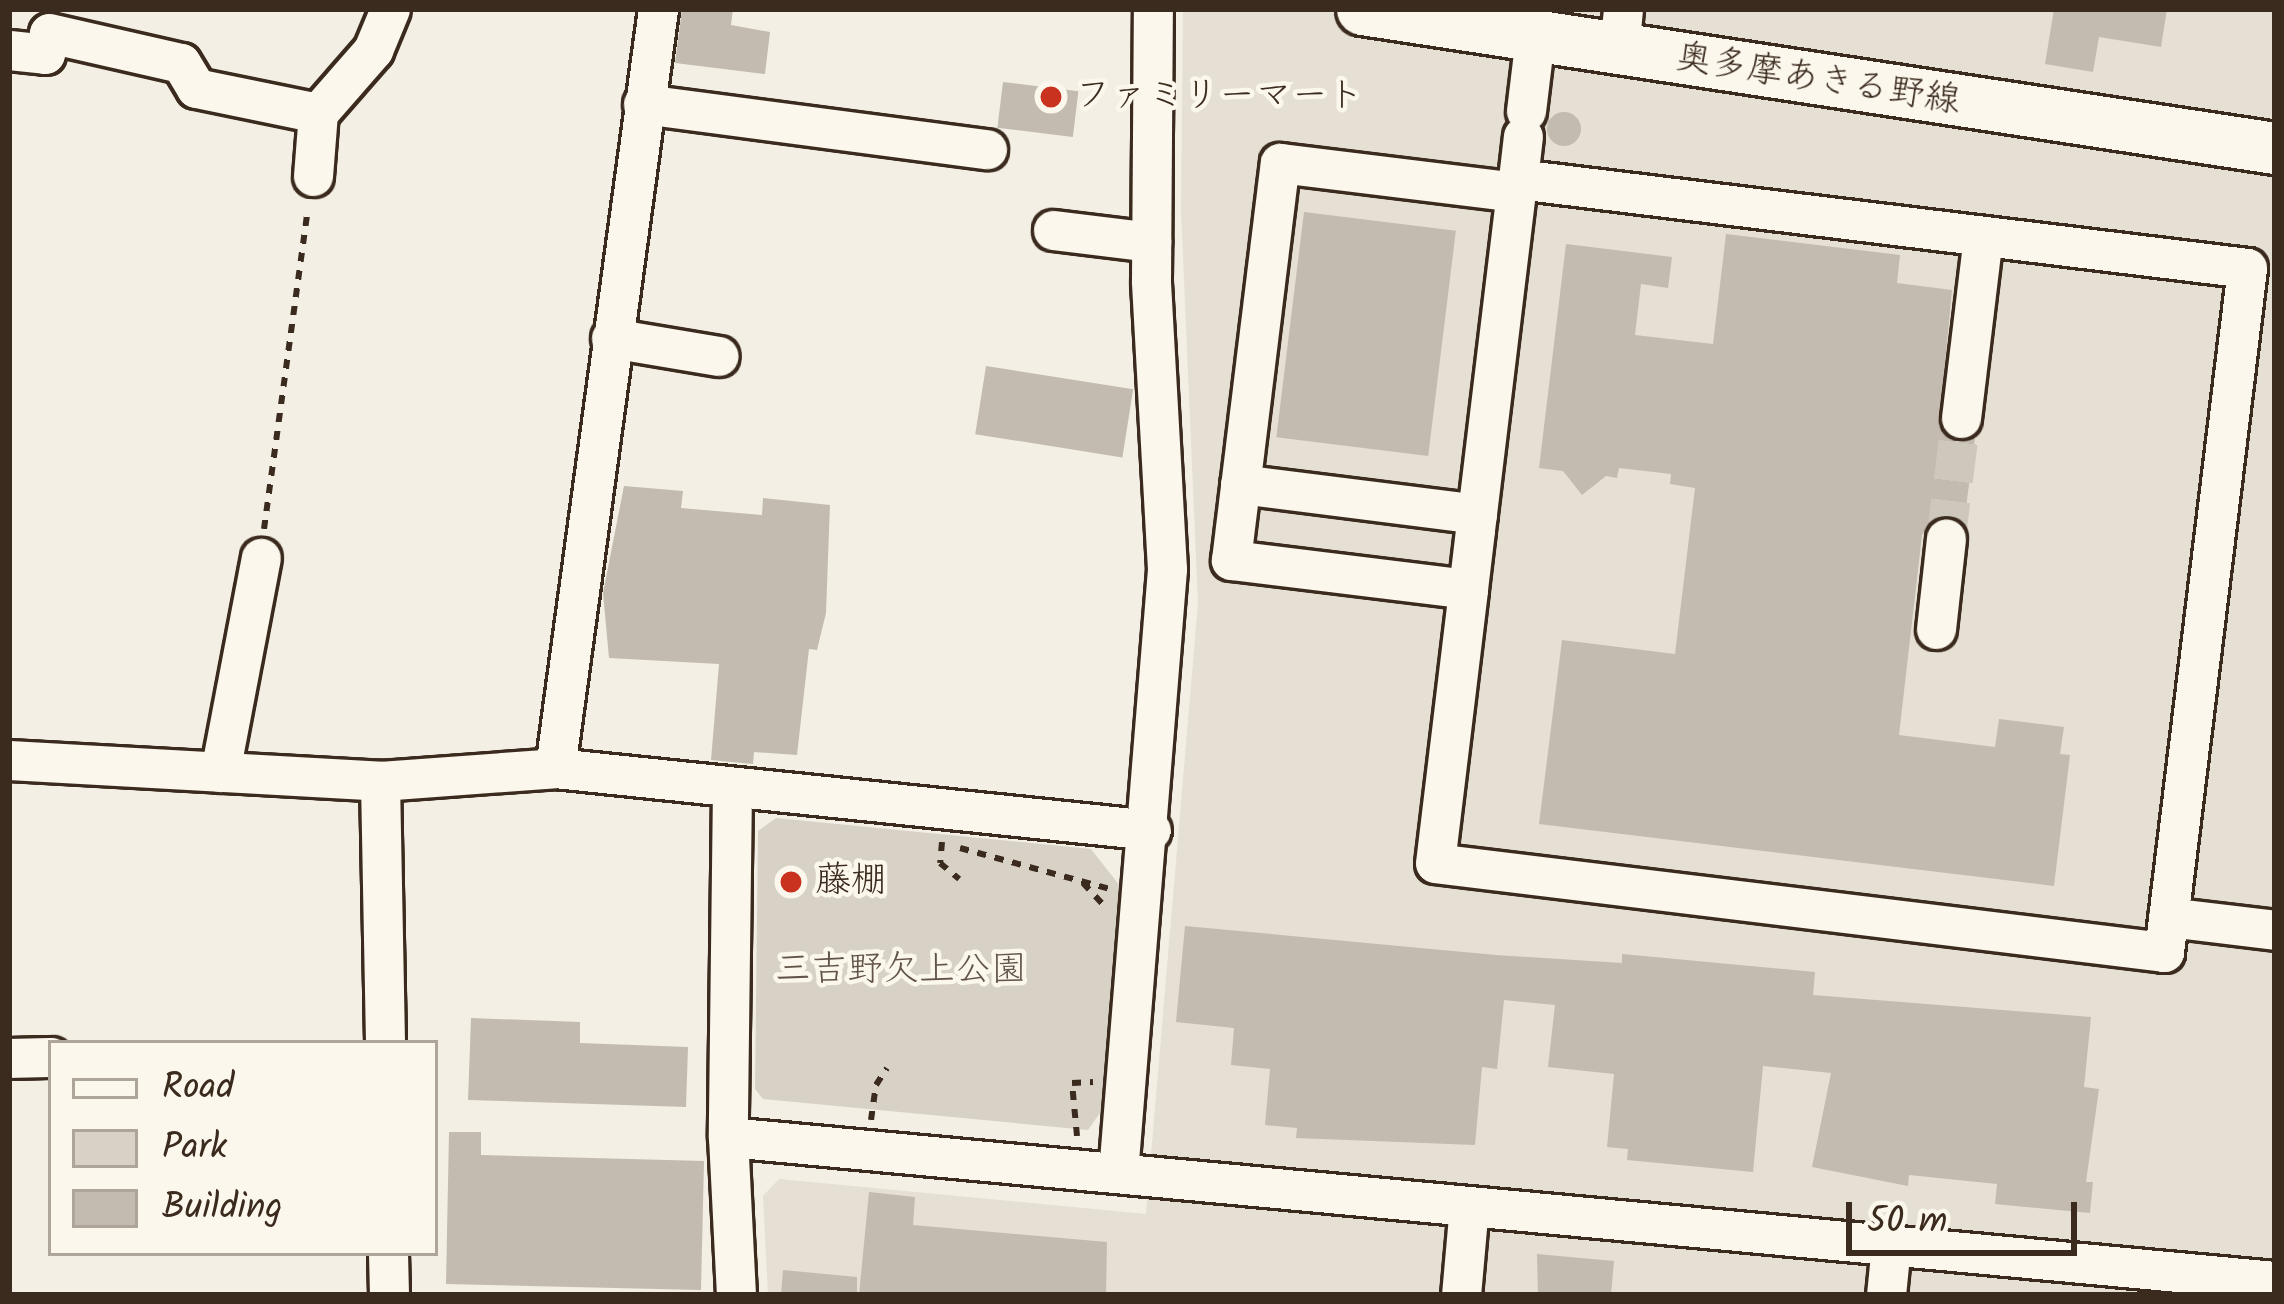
<!DOCTYPE html>
<html>
<head>
<meta charset="utf-8">
<style>
	body { margin:0 }
	#map { position:relative; width:2284px; height:1304px; overflow:hidden; background:#f3efe4; font-family:Kalam,"Klee One",sans-serif }
	div>[style] { position:absolute }
	.built>* { inset:0; background:#e5dfd4 }
	.green>* { inset:0; background:#d8d1c6 }
	.building>* { inset:0; background:#c3bbb0; transform-origin:0 0 }
	.round { border-radius:50% }
	.minor-tunnel>* { height:39px; margin-top:-19.5px; transform-origin:0; background:repeating-linear-gradient(90deg,#cec8bc 0 39px,transparent 0 59px) }
	.path>* { height:6px; margin-top:-3px; transform-origin:0; background:repeating-linear-gradient(90deg,#3b2a1e 0 9px,transparent 0 18px) }
	.roads { filter:drop-shadow(3px 0 #3b2a1e) drop-shadow(-3px 0 #3b2a1e) drop-shadow(0 3px #3b2a1e) drop-shadow(0 -3px #3b2a1e) }
	.minor>* { height:39px; margin:-19.5px; padding:0 19.5px; transform-origin:19.5px; border-radius:19.5px; background:#fbf7ec }
	.major>* { height:51px; margin:-25.5px; padding:0 25.5px; transform-origin:25.5px; border-radius:25.5px; background:#fbf7ec }
	.dots>* { width:33px; height:33px; translate:-50% -50%; box-sizing:border-box; border:6px solid #fbf7ec; border-radius:50% }
	span { translate:-50% -50%; white-space:nowrap; text-align:center; line-height:1.15; -webkit-text-stroke:9px #fbf7ec; paint-order:stroke }
	.street-label { font-size:36px; color:#3b2a1e }
	.poi-label { font-size:36px; color:#3b2a1e }
	.left { translate:0 -50%; text-align:left }
	.park-label { font-size:36px; color:#625448 }
	.frame { position:absolute; inset:0; border:12px solid #3b2a1e; pointer-events:none }
	.legend { position:absolute; left:48px; top:1040px; width:390px; height:216px; box-sizing:border-box; background:#fbf7ec; border:3px solid #aea59a; margin:0; padding:15px 21px; list-style:none; font-size:36px; color:#3b2a1e }
	.legend li { display:flex; align-items:center; gap:24px; height:60px }
	.legend b { width:60px; border:3px solid #aea59a }
	.scale { position:absolute; left:1846px; top:1202px; width:231px; height:54px; box-sizing:border-box; border:6px solid #3b2a1e; border-top:0; padding-left:15px; font-size:36px; line-height:42px; white-space:nowrap; color:#3b2a1e; -webkit-text-stroke:9px #fbf7ec; paint-order:stroke }
</style>
</head>
<body>
<div id="map">
	<div class="built">
		<i style="clip-path:polygon(1183px 9px,2275px 9px,2275px 1295px,768px 1295px,763px 1196px,779px 1179px,1146px 1214px,1198px 603px,1181px 211px)"></i>
	</div>
	<div class="green">
		<i style="clip-path:polygon(776px 818px,1091px 849px,1120px 886px,1102px 1110px,1088px 1130px,763px 1099px,755px 1089px,758px 831px)"></i>
	</div>
	<div class="building">
		<i style="clip-path:polygon(682px 9px,733px 9px,731px 25px,770px 32px,765px 74px,675px 63px)"></i>
		<i style="clip-path:polygon(2054px 9px,2167px 9px,2161px 47px,2099px 37px,2093px 72px,2045px 64px)"></i>
		<i style="left:1003px;top:82px;width:76px;height:46px;rotate:7deg"></i>
		<i class="round" style="left:1547px;top:112px;width:34px;height:34px"></i>
		<i style="left:1304px;top:212px;width:153px;height:227px;rotate:7deg"></i>
		<i style="clip-path:polygon(1726px 234px,1900px 255px,1897px 283px,1952px 290px,1939px 426px,1957px 442px,1975px 437px,1964px 524px,1937px 517px,1922px 535px,1899px 735px,1995px 747px,1999px 719px,2064px 727px,2060px 754px,2070px 755px,2054px 886px,1539px 824px,1562px 640px,1675px 654px,1695px 488px,1670px 484px,1671px 474px,1619px 468px,1617px 478px,1606px 476px,1582px 495px,1563px 471px,1539px 468px,1566px 244px,1672px 257px,1668px 288px,1641px 284px,1635px 335px,1713px 344px)"></i>
		<i style="left:986px;top:366px;width:149px;height:69px;rotate:9deg"></i>
		<i style="clip-path:polygon(624px 486px,683px 491px,681px 508px,762px 515px,763px 498px,830px 505px,826px 613px,817px 650px,809px 649px,797px 755px,754px 752px,753px 764px,711px 760px,719px 664px,609px 658px,603px 593px)"></i>
		<i style="clip-path:polygon(1185px 926px,1496px 955px,1622px 963px,1622px 954px,1815px 972px,1813px 995px,2091px 1017px,2084px 1087px,2099px 1089px,2086px 1182px,2093px 1182px,2090px 1213px,1995px 1204px,1997px 1184px,1909px 1175px,1908px 1186px,1812px 1167px,1831px 1073px,1763px 1066px,1753px 1172px,1627px 1160px,1628px 1149px,1607px 1147px,1614px 1074px,1548px 1067px,1555px 1005px,1504px 1000px,1497px 1069px,1482px 1067px,1475px 1145px,1296px 1138px,1297px 1128px,1265px 1125px,1270px 1069px,1231px 1065px,1234px 1028px,1176px 1022px)"></i>
		<i style="clip-path:polygon(471px 1018px,580px 1022px,580px 1043px,688px 1047px,686px 1107px,468px 1100px)"></i>
		<i style="clip-path:polygon(449px 1132px,481px 1132px,481px 1155px,704px 1161px,701px 1290px,446px 1284px)"></i>
		<i style="clip-path:polygon(869px 1192px,915px 1197px,913px 1225px,1107px 1242px,1106px 1295px,859px 1295px)"></i>
		<i style="clip-path:polygon(1537px 1254px,1614px 1261px,1611px 1295px,1538px 1295px)"></i>
		<i style="clip-path:polygon(783px 1270px,857px 1277px,857px 1295px,781px 1295px)"></i>
	</div>
	<div class="minor-tunnel">
		<i style="left:1946px;top:539px;width:122px;rotate:-82.9deg"></i>
	</div>
	<div class="path">
		<i style="left:264px;top:529px;width:323px;rotate:-82.2deg"></i>
		<i style="left:942px;top:842px;width:21px;rotate:95deg"></i>
		<i style="left:940px;top:863px;width:25px;rotate:40deg"></i>
		<i style="left:960px;top:848px;width:156px;rotate:15.3deg"></i>
		<i style="left:1083px;top:883px;width:34px;rotate:47deg"></i>
		<i style="left:871px;top:1120px;width:35px;rotate:-82deg"></i>
		<i style="left:876px;top:1085px;width:20px;rotate:-57deg"></i>
		<i style="left:1077px;top:1136px;width:53px;rotate:-95.4deg"></i>
		<i style="left:1072px;top:1083px;width:21px;rotate:-3deg"></i>
	</div>
	<div class="roads">
		<div class="minor">
			<i style="left:9px;top:50px;width:36px;rotate:6deg"></i>
			<i style="left:45px;top:54px;width:21px;rotate:-79deg"></i>
			<i style="left:49px;top:33px;width:135px;rotate:12.8deg"></i>
			<i style="left:181px;top:63px;width:29px;rotate:59deg"></i>
			<i style="left:196px;top:88px;width:125px;rotate:11.6deg"></i>
			<i style="left:318px;top:113px;width:84px;rotate:-48.9deg"></i>
			<i style="left:373px;top:50px;width:44px;rotate:-67.5deg"></i>
			<i style="left:1619px;top:50px;width:41px;rotate:-84.4deg"></i>
			<i style="left:643px;top:104px;width:347px;rotate:7.5deg"></i>
			<i style="left:1526px;top:111px;width:75px;rotate:-83.1deg"></i>
			<i style="left:313px;top:176px;width:63px;rotate:-85.5deg"></i>
			<i style="left:1518px;top:179px;width:734px;rotate:6.96deg"></i>
			<i style="left:2247px;top:268px;width:689px;rotate:96.92deg"></i>
			<i style="left:2164px;top:952px;width:734px;rotate:-173.04deg"></i>
			<i style="left:1435px;top:863px;width:276px;rotate:-83.1deg"></i>
			<i style="left:1468px;top:589px;width:59px;rotate:-83.2deg"></i>
			<i style="left:1475px;top:530px;width:340px;rotate:-83.1deg"></i>
			<i style="left:1516px;top:192px;width:13px;rotate:-81deg"></i>
			<i style="left:1518px;top:179px;width:43px;rotate:-83.4deg"></i>
			<i style="left:1053px;top:230px;width:99px;rotate:7deg"></i>
			<i style="left:611px;top:338px;width:109px;rotate:9.5deg"></i>
			<i style="left:1961px;top:418px;width:183px;rotate:-83.1deg"></i>
			<i style="left:1240px;top:484px;width:239px;rotate:7.2deg"></i>
			<i style="left:1468px;top:589px;width:239px;rotate:-173deg"></i>
			<i style="left:1231px;top:560px;width:400px;rotate:-83deg"></i>
			<i style="left:1280px;top:163px;width:238px;rotate:7deg"></i>
			<i style="left:1936px;top:629px;width:91px;rotate:-83.7deg"></i>
			<i style="left:9px;top:760px;width:372px;rotate:3.2deg"></i>
			<i style="left:380px;top:781px;width:175px;rotate:-4.2deg"></i>
			<i style="left:555px;top:768px;width:599px;rotate:5.94deg"></i>
			<i style="left:555px;top:768px;width:766px;rotate:-82.27deg"></i>
			<i style="left:220px;top:772px;width:218px;rotate:-79.2deg"></i>
			<i style="left:380px;top:781px;width:262px;rotate:88.9deg"></i>
			<i style="left:732px;top:787px;width:350px;rotate:90.7deg"></i>
			<i style="left:728px;top:1137px;width:158px;rotate:87.1deg"></i>
			<i style="left:2168px;top:917px;width:108px;rotate:6.9deg"></i>
			<i style="left:9px;top:1058px;width:42px;rotate:-1.4deg"></i>
			<i style="left:728px;top:1137px;width:1554px;rotate:5.32deg"></i>
			<i style="left:1118px;top:1173px;width:606px;rotate:-85.36deg"></i>
			<i style="left:1167px;top:569px;width:289px;rotate:-93.2deg"></i>
			<i style="left:1151px;top:280px;width:271px;rotate:-89.6deg"></i>
			<i style="left:388px;top:1253px;width:42px;rotate:88.6deg"></i>
			<i style="left:1461px;top:1295px;width:89px;rotate:-84.9deg"></i>
			<i style="left:1886px;top:1295px;width:50px;rotate:-84.3deg"></i>
		</div>
		<div class="major">
			<i style="left:1362px;top:9px;width:924px;rotate:8.66deg"></i>
		</div>
	</div>
	<div class="dots">
		<i style="left:1051px;top:97px;background:#c8321e"></i>
		<i style="left:791px;top:882px;background:#c8321e"></i>
	</div>
	<div class="street-label">
		<span style="left:1818px;top:80px;rotate:9deg">奥多摩あきる野線</span>
	</div>
	<div class="poi-label">
		<span class="left" style="left:1075px;top:97px">ファミリーマート</span>
		<span class="left" style="left:815px;top:882px">藤棚</span>
	</div>
	<div class="park-label">
		<span style="left:901px;top:971px">三吉野欠上公園</span>
	</div>
	<div class="frame"></div>
	<ul class="legend">
	<li><b style="height:15px;background:#fbf7ec"></b>Road</li>
	<li><b style="height:33px;background:#d8d1c6"></b>Park</li>
	<li><b style="height:33px;background:#c3bbb0"></b>Building</li>
	</ul>
	<div class="scale">50 m</div>
</div>
</body>
</html>
